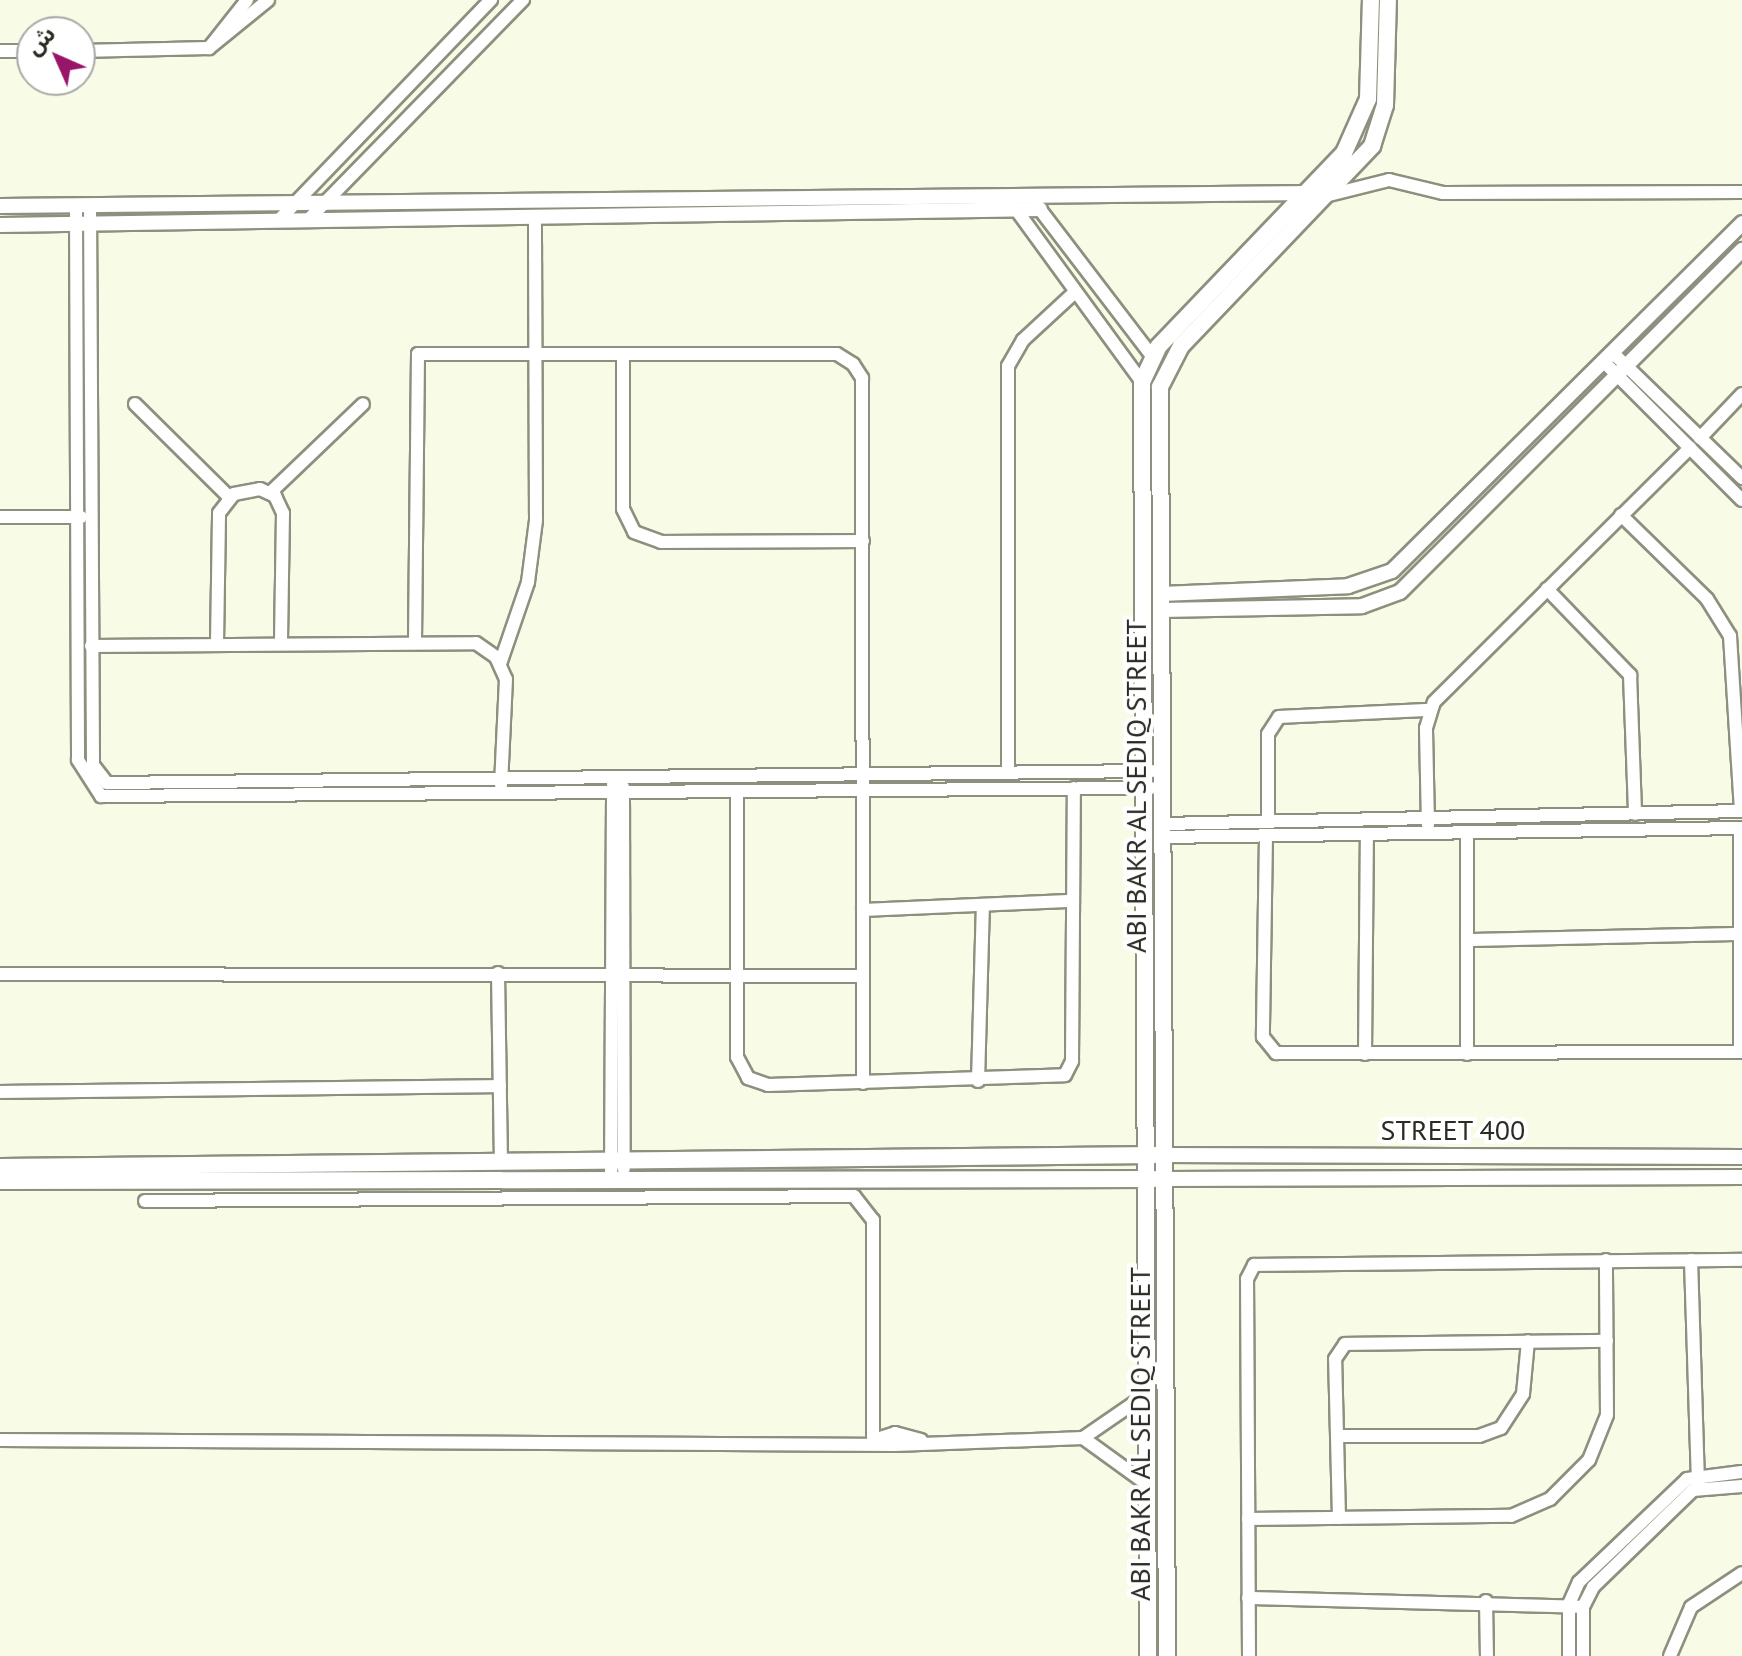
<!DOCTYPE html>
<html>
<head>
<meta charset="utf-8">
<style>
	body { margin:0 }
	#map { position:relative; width:1742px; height:1656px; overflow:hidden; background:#f8fce7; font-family:"PT Sans","Noto Sans Arabic",sans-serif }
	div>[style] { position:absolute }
	.roads { filter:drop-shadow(2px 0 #8d907e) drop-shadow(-2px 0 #8d907e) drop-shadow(0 2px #8d907e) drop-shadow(0 -2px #8d907e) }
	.minor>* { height:12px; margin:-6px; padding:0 6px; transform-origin:6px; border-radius:6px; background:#fff }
	.tertiary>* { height:14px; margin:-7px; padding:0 7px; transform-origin:7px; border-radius:7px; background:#fff }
	.secondary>* { height:16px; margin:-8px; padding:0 8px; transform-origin:8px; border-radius:8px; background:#fff }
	span { translate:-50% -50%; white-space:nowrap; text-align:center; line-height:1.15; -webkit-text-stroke:8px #fff; paint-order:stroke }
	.street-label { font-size:28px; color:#2a2c24 }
	.north { position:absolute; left:16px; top:16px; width:80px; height:80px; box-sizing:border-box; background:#fff; border:2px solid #aaaba7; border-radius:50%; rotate:315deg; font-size:22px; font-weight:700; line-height:32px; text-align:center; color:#2a2c24 }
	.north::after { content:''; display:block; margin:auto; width:28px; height:36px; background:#98156a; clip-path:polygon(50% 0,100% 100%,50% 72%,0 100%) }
</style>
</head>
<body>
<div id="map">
	<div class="roads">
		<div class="minor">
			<i style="left:209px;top:48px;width:61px;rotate:-51.6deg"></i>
			<i style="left:0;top:51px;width:32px"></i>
			<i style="left:80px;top:51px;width:129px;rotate:-1.3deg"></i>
			<i style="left:209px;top:48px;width:76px;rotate:-39.1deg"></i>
			<i style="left:1329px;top:195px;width:62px;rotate:-14deg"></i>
			<i style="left:1389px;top:180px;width:56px;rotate:13.5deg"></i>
			<i style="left:1443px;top:193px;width:299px;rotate:-0.2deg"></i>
			<i style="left:1035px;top:203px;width:193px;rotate:52.6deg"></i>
			<i style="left:90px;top:206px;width:559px;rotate:89.69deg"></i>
			<i style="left:93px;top:765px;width:23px;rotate:52deg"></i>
			<i style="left:107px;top:783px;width:1045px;rotate:-0.66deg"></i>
			<i style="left:76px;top:207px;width:553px;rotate:89.79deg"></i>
			<i style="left:78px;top:760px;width:43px;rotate:57.4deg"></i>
			<i style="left:101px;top:796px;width:1050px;rotate:-0.44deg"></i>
			<i style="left:1015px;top:208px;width:215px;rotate:53.9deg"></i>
			<i style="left:279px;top:220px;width:306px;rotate:-46.1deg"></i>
			<i style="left:308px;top:220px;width:308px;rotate:-45.7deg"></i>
			<i style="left:1613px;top:353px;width:180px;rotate:44.1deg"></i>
			<i style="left:623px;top:354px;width:155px;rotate:90deg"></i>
			<i style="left:623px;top:509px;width:25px;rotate:64deg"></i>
			<i style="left:634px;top:532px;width:29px;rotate:20deg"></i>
			<i style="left:661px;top:542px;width:202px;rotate:-0.3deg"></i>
			<i style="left:1604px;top:362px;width:195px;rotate:45deg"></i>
			<i style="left:135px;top:404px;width:132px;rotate:44.7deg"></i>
			<i style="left:1700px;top:438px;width:61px;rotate:-46.3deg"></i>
			<i style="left:271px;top:492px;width:127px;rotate:-43.7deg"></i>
			<i style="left:1621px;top:515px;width:120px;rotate:44.3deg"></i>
			<i style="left:1707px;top:599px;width:44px;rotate:58.1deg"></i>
			<i style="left:1730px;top:636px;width:175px;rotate:86.4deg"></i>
			<i style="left:0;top:517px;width:81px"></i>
			<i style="left:1547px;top:589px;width:120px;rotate:46deg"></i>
			<i style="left:1630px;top:675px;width:139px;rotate:87.9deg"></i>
			<i style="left:415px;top:641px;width:287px;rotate:-89.4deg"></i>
			<i style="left:418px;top:354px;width:419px"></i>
			<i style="left:837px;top:354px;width:19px;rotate:32deg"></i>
			<i style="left:853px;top:364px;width:17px;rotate:57deg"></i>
			<i style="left:862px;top:378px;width:705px;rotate:89.92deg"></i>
			<i style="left:217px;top:644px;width:131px;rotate:-89.1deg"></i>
			<i style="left:219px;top:513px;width:24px;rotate:-52deg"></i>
			<i style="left:234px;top:494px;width:26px;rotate:-11deg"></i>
			<i style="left:260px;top:489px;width:17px;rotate:25deg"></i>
			<i style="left:275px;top:496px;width:19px;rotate:65deg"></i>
			<i style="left:283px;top:513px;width:129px;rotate:90.9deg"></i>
			<i style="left:91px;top:646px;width:385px;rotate:-0.4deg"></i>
			<i style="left:476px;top:643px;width:24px;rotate:35deg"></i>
			<i style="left:496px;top:657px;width:24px;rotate:66deg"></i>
			<i style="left:506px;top:679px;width:106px;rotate:92.7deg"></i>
			<i style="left:500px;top:664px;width:87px;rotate:-71.1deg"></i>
			<i style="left:528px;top:582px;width:63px;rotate:-82.6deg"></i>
			<i style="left:536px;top:520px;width:304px;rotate:-90.2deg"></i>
			<i style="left:1008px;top:773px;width:407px;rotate:-90deg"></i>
			<i style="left:1008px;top:366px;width:30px;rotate:-60deg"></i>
			<i style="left:1023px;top:340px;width:71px;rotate:-42.7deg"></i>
			<i style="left:623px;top:787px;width:382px;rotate:89.9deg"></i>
			<i style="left:737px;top:791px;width:266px;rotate:90deg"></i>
			<i style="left:737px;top:1057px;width:24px;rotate:62deg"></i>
			<i style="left:748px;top:1078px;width:21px;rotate:19deg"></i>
			<i style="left:768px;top:1085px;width:297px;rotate:-1.9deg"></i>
			<i style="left:1065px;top:1075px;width:16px;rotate:-63deg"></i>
			<i style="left:1072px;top:1061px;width:273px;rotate:-89.6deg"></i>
			<i style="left:1268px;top:822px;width:88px;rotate:-90deg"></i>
			<i style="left:1268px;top:734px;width:20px;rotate:-57deg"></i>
			<i style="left:1279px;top:717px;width:151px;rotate:-2.7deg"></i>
			<i style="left:1163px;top:824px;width:579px;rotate:-1.29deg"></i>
			<i style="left:1428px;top:825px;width:97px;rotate:-91.2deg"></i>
			<i style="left:1426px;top:728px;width:27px;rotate:-73deg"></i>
			<i style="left:1434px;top:702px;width:361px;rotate:-44.8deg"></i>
			<i style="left:1740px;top:828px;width:224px;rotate:90deg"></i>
			<i style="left:1467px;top:832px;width:222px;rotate:90deg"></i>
			<i style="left:1266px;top:836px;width:201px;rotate:90.9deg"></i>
			<i style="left:1263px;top:1037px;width:21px;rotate:51deg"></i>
			<i style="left:1276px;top:1053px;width:466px;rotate:-0.1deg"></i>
			<i style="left:1163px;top:837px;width:579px;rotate:-0.89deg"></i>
			<i style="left:863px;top:910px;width:210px;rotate:-2.5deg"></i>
			<i style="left:1467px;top:940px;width:273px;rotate:-1.3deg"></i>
			<i style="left:498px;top:973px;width:187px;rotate:89.1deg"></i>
			<i style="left:0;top:974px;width:863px;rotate:0.13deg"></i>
			<i style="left:1365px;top:1054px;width:220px;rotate:-89.5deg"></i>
			<i style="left:978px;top:1081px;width:176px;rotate:-88.4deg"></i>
			<i style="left:0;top:1092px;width:500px;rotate:-0.69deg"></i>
			<i style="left:611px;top:1180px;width:396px;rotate:-89.7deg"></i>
			<i style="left:145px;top:1201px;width:709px;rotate:-0.4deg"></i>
			<i style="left:854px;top:1196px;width:31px;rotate:52deg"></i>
			<i style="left:873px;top:1220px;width:220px;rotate:90deg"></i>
			<i style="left:1691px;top:1260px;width:221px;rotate:88.2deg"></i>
			<i style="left:1337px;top:1436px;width:142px"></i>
			<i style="left:1479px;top:1436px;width:23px;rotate:-20deg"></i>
			<i style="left:1501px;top:1428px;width:40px;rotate:-57.1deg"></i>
			<i style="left:1523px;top:1394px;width:53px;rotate:-84.6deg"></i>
			<i style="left:1083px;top:1438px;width:80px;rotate:35.9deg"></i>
			<i style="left:877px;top:1439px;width:19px;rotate:-18deg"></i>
			<i style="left:895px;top:1433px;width:27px;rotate:15deg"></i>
			<i style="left:0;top:1440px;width:895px;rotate:0.32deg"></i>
			<i style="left:895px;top:1445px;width:188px;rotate:-2.1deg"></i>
			<i style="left:1083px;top:1438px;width:78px;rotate:-34.5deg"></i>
			<i style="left:1339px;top:1518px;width:159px;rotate:-91.4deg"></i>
			<i style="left:1335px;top:1359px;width:18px;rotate:-56deg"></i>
			<i style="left:1345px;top:1344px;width:262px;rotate:-0.7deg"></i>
			<i style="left:1248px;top:1519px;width:263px;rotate:-0.7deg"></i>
			<i style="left:1511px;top:1516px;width:43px;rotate:-23.6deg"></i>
			<i style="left:1550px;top:1499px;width:55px;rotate:-45deg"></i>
			<i style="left:1589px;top:1460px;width:48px;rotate:-68.2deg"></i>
			<i style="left:1607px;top:1415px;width:155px;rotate:-90.4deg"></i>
			<i style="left:1248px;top:1598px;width:335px;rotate:1.5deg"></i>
			<i style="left:1486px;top:1601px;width:55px;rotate:89deg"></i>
			<i style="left:1249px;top:1656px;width:377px;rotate:-90.3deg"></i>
			<i style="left:1247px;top:1279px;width:16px;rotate:-63deg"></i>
			<i style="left:1254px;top:1265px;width:488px;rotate:-0.6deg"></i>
			<i style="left:1569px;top:1656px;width:52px;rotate:-90deg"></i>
			<i style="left:1569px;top:1604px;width:24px;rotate:-66deg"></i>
			<i style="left:1579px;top:1582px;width:149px;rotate:-43.6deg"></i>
			<i style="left:1687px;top:1479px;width:55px;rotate:-7.3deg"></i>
			<i style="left:1583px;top:1656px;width:49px;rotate:-90deg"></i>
			<i style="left:1583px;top:1607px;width:22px;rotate:-63deg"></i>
			<i style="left:1593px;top:1587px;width:139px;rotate:-44.1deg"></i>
			<i style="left:1693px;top:1490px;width:49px;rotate:-4.7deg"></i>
			<i style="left:1670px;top:1656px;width:53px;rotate:-66.8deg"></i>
			<i style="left:1691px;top:1607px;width:61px;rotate:-33.7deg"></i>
		</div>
		<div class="tertiary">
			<i style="left:0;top:206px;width:1311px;rotate:-0.57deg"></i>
			<i style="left:0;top:225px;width:1040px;rotate:-0.88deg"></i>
			<i style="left:1161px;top:594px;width:187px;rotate:-2.4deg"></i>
			<i style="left:1348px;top:586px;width:46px;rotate:-18.8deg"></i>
			<i style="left:1392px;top:571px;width:494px;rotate:-44.8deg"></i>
			<i style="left:1161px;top:610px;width:201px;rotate:-1.1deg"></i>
			<i style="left:1362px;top:606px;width:40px;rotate:-20.2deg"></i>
			<i style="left:1400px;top:592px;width:484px;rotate:-45deg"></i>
			<i style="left:1165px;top:1155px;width:577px;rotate:0.2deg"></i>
			<i style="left:1165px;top:1179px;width:577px;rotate:-0.2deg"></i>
		</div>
		<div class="secondary">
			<i style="left:0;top:1167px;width:1155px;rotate:-0.6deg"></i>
			<i style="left:0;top:1181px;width:1154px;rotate:-0.1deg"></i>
			<i style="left:1148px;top:1656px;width:1274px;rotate:-90.27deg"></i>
			<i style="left:1142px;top:382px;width:38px;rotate:-65deg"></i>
			<i style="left:1158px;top:347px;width:269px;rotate:-46.2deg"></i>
			<i style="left:1344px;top:153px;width:59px;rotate:-66deg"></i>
			<i style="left:1368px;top:99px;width:99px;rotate:-88.3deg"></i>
			<i style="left:1167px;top:1656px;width:1269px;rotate:-90.32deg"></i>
			<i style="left:1160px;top:387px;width:46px;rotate:-62.9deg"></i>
			<i style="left:1181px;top:346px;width:277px;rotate:-46.3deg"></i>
			<i style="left:1372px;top:146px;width:43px;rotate:-72.4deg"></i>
			<i style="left:1385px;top:105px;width:105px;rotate:-88.4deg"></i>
		</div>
	</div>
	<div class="street-label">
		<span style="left:1136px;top:786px;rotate:-90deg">ABI BAKR AL SEDIQ STREET</span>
		<span style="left:1453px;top:1130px">STREET 400</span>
		<span style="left:1140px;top:1434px;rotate:-90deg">ABI BAKR AL SEDIQ STREET</span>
	</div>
	<div class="north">ش</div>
</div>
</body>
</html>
